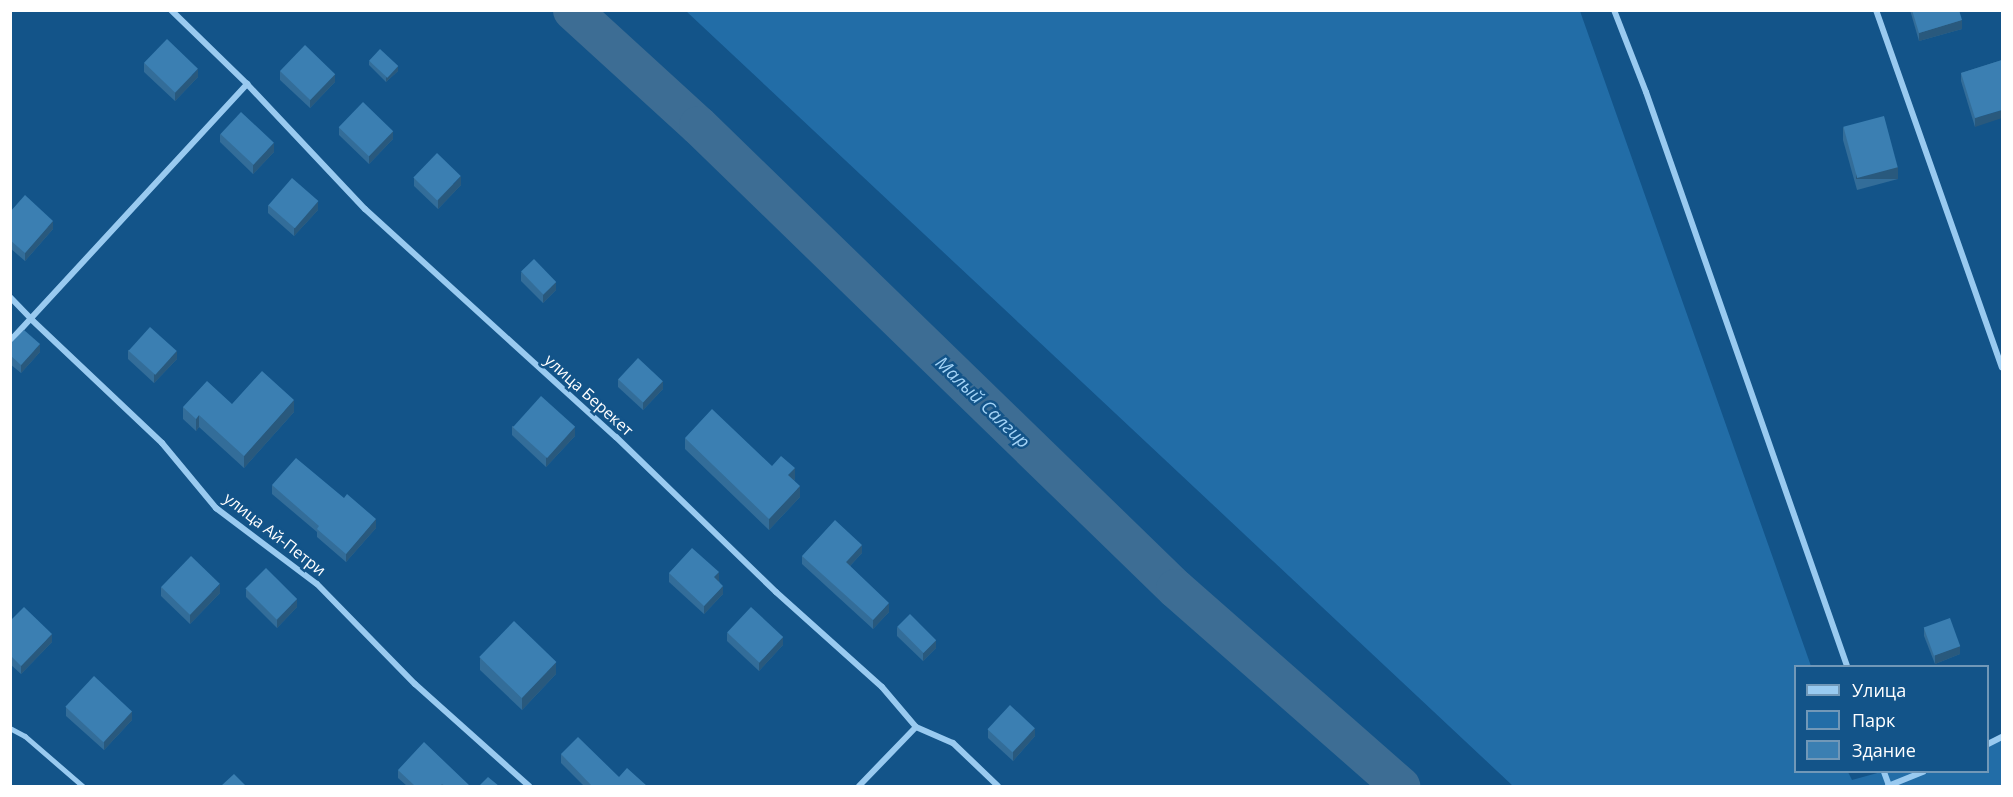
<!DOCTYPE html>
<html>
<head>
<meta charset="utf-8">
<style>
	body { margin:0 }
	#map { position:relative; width:2013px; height:797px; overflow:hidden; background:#135489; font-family:"Open Sans",sans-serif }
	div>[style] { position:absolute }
	.green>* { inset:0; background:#226da7 }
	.river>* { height:39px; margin:-19.5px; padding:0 19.5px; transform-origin:19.5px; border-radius:19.5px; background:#3d6d94 }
	.service>* { height:4.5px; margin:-2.25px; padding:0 2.25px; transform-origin:2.25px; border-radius:2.25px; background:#99caf0 }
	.minor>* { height:6px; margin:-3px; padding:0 3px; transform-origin:3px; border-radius:3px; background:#99caf0 }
	.wall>* { inset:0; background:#336d99 }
	.shaded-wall>* { inset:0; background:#29597d; transform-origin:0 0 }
	.building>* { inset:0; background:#3b7fb2; transform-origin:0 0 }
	span { translate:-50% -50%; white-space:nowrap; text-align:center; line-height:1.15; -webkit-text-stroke:5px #135489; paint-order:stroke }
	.street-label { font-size:16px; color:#fff }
	.water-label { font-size:18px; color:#a4d4f7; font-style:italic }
	.frame { position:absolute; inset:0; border:12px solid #fff; pointer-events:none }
	.legend { position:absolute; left:1794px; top:665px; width:195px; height:108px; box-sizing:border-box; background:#135489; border:2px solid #7198b8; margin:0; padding:8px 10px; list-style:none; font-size:18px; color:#fff }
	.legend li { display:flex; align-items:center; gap:12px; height:30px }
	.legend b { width:30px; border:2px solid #7198b8 }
</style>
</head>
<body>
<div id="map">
	<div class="green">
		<i style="clip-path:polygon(686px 11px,1580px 11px,1811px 666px,1796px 666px,1796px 772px,1848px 772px,1852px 780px,1881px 772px,1988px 772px,1988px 740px,2002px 735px,2002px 786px,1513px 786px)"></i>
	</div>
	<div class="river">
		<i style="left:572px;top:10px;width:171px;rotate:42.4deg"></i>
		<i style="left:698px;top:125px;width:665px;rotate:44.15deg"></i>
		<i style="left:1175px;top:588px;width:300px;rotate:41.3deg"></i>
	</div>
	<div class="service">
		<i style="left:10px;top:728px;width:17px;rotate:28deg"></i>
		<i style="left:25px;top:736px;width:77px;rotate:40.8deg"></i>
	</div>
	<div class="minor">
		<i style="left:171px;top:10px;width:106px;rotate:44.2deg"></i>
		<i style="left:247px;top:84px;width:172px;rotate:46.7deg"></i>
		<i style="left:365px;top:209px;width:339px;rotate:42.3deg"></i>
		<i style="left:616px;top:437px;width:223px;rotate:44.1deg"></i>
		<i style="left:776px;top:592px;width:142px;rotate:41.9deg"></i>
		<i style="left:882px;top:687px;width:52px;rotate:49.6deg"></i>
		<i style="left:916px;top:727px;width:40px;rotate:23.4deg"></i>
		<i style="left:953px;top:743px;width:62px;rotate:43.7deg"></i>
		<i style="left:1614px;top:10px;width:88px;rotate:68.7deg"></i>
		<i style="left:1646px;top:92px;width:608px;rotate:70.7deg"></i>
		<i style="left:1876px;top:10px;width:379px;rotate:70.6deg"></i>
		<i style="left:10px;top:297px;width:32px;rotate:46deg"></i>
		<i style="left:32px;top:320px;width:179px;rotate:43.4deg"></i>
		<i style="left:162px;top:443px;width:85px;rotate:50.3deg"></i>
		<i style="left:216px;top:508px;width:126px;rotate:37deg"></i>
		<i style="left:317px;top:584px;width:140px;rotate:45.6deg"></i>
		<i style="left:415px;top:684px;width:153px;rotate:41.8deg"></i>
		<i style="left:10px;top:341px;width:350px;rotate:-47.3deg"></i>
		<i style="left:1988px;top:744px;width:16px;rotate:-27deg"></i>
		<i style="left:1884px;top:772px;width:15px;rotate:70deg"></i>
		<i style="left:859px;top:786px;width:82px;rotate:-46deg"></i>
		<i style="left:1888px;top:786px;width:38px;rotate:-22deg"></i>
	</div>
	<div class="wall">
		<i style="clip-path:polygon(1910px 10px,1959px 10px,1962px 29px,1919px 41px)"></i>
		<i style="clip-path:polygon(2002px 60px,1975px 127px,1961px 81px,1961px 73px)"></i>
		<i style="clip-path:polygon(369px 61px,398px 71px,386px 82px,369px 65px)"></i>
		<i style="clip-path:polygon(144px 63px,198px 77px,175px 101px,144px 72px)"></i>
		<i style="clip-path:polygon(280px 71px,335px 82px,310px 108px,280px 80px)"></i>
		<i style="clip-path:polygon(339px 127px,393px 139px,369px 164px,339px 135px)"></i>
		<i style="clip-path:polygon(1843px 127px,1898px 179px,1857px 190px,1843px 140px)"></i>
		<i style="clip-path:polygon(220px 134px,274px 152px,253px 174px,220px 142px)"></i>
		<i style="clip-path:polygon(414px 178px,461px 185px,438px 209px,414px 186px)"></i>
		<i style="clip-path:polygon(268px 205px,318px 210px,294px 236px,268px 213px)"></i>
		<i style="clip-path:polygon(10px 212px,53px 229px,25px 261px,10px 248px)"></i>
		<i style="clip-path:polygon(521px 272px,556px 290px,543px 303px,521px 281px)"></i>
		<i style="clip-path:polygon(10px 344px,40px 352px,21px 373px,10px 364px)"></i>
		<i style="clip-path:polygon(128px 350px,177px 359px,154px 383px,128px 359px)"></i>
		<i style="clip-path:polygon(618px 379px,663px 389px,643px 410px,618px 387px)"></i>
		<i style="clip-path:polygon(232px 404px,294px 412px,244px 468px,199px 427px,196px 431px,183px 419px,183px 407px)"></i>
		<i style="clip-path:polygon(512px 426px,575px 436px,546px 467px,512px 435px)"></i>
		<i style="clip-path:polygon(685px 438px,772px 466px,795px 479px,794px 480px,800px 497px,769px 530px,685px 449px)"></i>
		<i style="clip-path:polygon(272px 485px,376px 528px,346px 562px,317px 537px,317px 532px,272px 494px)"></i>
		<i style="clip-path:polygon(862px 553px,850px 566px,889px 612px,873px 629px,802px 564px,802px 556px)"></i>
		<i style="clip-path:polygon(669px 573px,719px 581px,723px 594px,704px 614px,669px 582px)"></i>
		<i style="clip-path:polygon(161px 587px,220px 593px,190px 624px,161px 596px)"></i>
		<i style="clip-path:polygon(246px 589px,297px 607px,277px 628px,246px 597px)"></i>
		<i style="clip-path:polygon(10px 621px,52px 642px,21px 674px,10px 664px)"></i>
		<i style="clip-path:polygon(897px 627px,936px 648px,923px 661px,897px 636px)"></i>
		<i style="clip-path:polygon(1924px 628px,1960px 654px,1935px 664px,1924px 636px)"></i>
		<i style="clip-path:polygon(727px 633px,783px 645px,759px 671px,727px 641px)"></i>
		<i style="clip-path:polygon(480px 658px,556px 674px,522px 710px,480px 670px)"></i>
		<i style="clip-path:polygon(66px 707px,132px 720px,104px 750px,66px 716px)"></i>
		<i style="clip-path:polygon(988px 729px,1035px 736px,1013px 761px,988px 738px)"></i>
		<i style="clip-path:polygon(561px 754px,619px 777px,647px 786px,584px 786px,561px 763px)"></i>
		<i style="clip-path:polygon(398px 770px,470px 786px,407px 786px,398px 778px)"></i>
	</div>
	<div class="shaded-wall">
		<i style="clip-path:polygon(1962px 20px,1962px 29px,1919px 41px,1919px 33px)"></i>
		<i style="clip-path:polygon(398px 66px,398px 71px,386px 82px,386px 78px)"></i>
		<i style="clip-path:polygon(198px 69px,198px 77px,175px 101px,175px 93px)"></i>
		<i style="clip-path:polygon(335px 74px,335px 82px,310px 108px,310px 100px)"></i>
		<i style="clip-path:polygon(2002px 110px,2002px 118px,1975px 127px,1975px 118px)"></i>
		<i style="clip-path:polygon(393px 131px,393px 139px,369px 164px,369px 156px)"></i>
		<i style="clip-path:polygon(274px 143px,274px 152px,253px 174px,253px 165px)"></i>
		<i style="left:1898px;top:167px;width:12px;height:42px;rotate:90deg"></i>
		<i style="clip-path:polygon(461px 176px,461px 185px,438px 209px,438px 200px)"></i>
		<i style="clip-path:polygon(318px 201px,318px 210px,294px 236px,294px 228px)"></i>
		<i style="clip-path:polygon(53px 221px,53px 229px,25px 261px,25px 253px)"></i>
		<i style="clip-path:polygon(556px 282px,556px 290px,543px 303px,543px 295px)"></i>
		<i style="clip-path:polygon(40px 344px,40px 352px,21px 373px,21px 365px)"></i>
		<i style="clip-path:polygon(177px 351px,177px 359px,154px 383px,154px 375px)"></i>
		<i style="clip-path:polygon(663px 381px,663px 389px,643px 410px,643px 402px)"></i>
		<i style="clip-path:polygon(294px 400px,294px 412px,244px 468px,244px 456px)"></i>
		<i style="clip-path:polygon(199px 415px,199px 427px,196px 431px,196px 419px)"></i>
		<i style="clip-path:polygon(575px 427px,575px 436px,546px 467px,546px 458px)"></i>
		<i style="clip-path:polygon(795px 468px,795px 479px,788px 485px,788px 475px)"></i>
		<i style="clip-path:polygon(800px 486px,800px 497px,769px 530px,769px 519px)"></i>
		<i style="clip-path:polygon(376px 519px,376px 528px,346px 562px,346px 554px)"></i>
		<i style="clip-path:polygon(862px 545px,862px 553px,846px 570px,846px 562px)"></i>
		<i style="clip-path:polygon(719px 572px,719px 581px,714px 586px,714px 577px)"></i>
		<i style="clip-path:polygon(220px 584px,220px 593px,190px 624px,190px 615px)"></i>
		<i style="clip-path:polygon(723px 586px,723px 594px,704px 614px,704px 606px)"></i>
		<i style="clip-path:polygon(297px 599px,297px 607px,277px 628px,277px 620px)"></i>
		<i style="clip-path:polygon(889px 603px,889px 612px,873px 629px,873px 620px)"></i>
		<i style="clip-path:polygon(52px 634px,52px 642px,21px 674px,21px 666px)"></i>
		<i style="clip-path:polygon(783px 637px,783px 645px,759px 671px,759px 663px)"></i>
		<i style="clip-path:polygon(936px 640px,936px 648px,923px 661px,923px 653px)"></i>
		<i style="clip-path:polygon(1960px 646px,1960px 654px,1935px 664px,1935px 655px)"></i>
		<i style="clip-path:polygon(556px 662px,556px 674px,522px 710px,522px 698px)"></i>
		<i style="clip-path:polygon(132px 711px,132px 720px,104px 750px,104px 742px)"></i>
		<i style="clip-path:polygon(1035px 728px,1035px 736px,1013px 761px,1013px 752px)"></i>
	</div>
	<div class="building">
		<i style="clip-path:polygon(1912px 10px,1959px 10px,1962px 20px,1919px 33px)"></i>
		<i style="left:167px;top:39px;width:43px;height:33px;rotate:44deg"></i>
		<i style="left:305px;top:45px;width:42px;height:36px;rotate:44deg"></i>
		<i style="left:380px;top:49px;width:25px;height:16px;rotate:43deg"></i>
		<i style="clip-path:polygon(2002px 60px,2002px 110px,1975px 118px,1961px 73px)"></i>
		<i style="left:363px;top:102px;width:42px;height:35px;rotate:44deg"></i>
		<i style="left:241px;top:112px;width:45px;height:30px;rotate:43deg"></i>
		<i style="left:1884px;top:116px;width:53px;height:42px;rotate:75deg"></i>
		<i style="left:437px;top:153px;width:33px;height:34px;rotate:44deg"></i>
		<i style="left:292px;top:178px;width:35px;height:36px;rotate:41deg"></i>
		<i style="clip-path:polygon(25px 195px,53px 221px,25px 253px,10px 240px,10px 212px)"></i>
		<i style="left:534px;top:259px;width:32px;height:18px;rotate:46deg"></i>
		<i style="left:150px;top:327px;width:36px;height:32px;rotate:42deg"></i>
		<i style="clip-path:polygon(24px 330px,40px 344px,21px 365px,10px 355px,10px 344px)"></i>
		<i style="left:638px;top:358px;width:34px;height:29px;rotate:43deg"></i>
		<i style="clip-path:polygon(262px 371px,294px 400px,244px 456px,199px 415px,196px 419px,183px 407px,207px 381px,232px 404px)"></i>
		<i style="left:541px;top:396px;width:46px;height:42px;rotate:42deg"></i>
		<i style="clip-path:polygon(712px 409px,772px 466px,781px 456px,795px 468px,788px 475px,800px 486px,769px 519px,685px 438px)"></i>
		<i style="clip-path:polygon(296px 458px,344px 498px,347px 494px,376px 519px,346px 554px,317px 529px,319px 526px,272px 485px)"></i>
		<i style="clip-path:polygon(835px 520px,862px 545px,846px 562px,889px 603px,873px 620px,802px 556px)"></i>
		<i style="clip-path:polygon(692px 548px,719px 572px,714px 577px,723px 586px,704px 606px,669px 573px)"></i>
		<i style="left:191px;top:556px;width:40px;height:43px;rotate:44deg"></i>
		<i style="left:266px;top:568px;width:44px;height:29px;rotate:45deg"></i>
		<i style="clip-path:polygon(24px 607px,52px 634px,21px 666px,10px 655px,10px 621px)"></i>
		<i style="left:751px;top:607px;width:44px;height:35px;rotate:43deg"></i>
		<i style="left:910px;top:614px;width:37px;height:18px;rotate:45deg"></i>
		<i style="left:1950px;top:618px;width:30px;height:28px;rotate:70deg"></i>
		<i style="left:514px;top:621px;width:59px;height:50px;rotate:44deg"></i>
		<i style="left:94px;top:676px;width:52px;height:42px;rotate:43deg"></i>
		<i style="left:1010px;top:705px;width:34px;height:33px;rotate:43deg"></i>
		<i style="clip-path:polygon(578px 737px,619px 777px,627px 768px,647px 786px,592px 786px,561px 754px)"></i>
		<i style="clip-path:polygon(424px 742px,470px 786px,445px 786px,442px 784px,440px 786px,415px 786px,398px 770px)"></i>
		<i style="clip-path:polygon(234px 774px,246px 786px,221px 786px)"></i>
		<i style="clip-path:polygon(488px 777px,499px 786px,479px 786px)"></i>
	</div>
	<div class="street-label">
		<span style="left:589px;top:395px;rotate:42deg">улица Берекет</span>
		<span style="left:275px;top:534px;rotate:38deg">улица Ай-Петри</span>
	</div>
	<div class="water-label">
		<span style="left:983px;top:402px;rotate:44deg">Малый Салгир</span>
	</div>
	<div class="frame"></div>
	<ul class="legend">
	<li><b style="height:8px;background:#99caf0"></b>Улица</li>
	<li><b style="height:16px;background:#226da7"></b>Парк</li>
	<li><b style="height:16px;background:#3b7fb2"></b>Здание</li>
	</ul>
</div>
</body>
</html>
